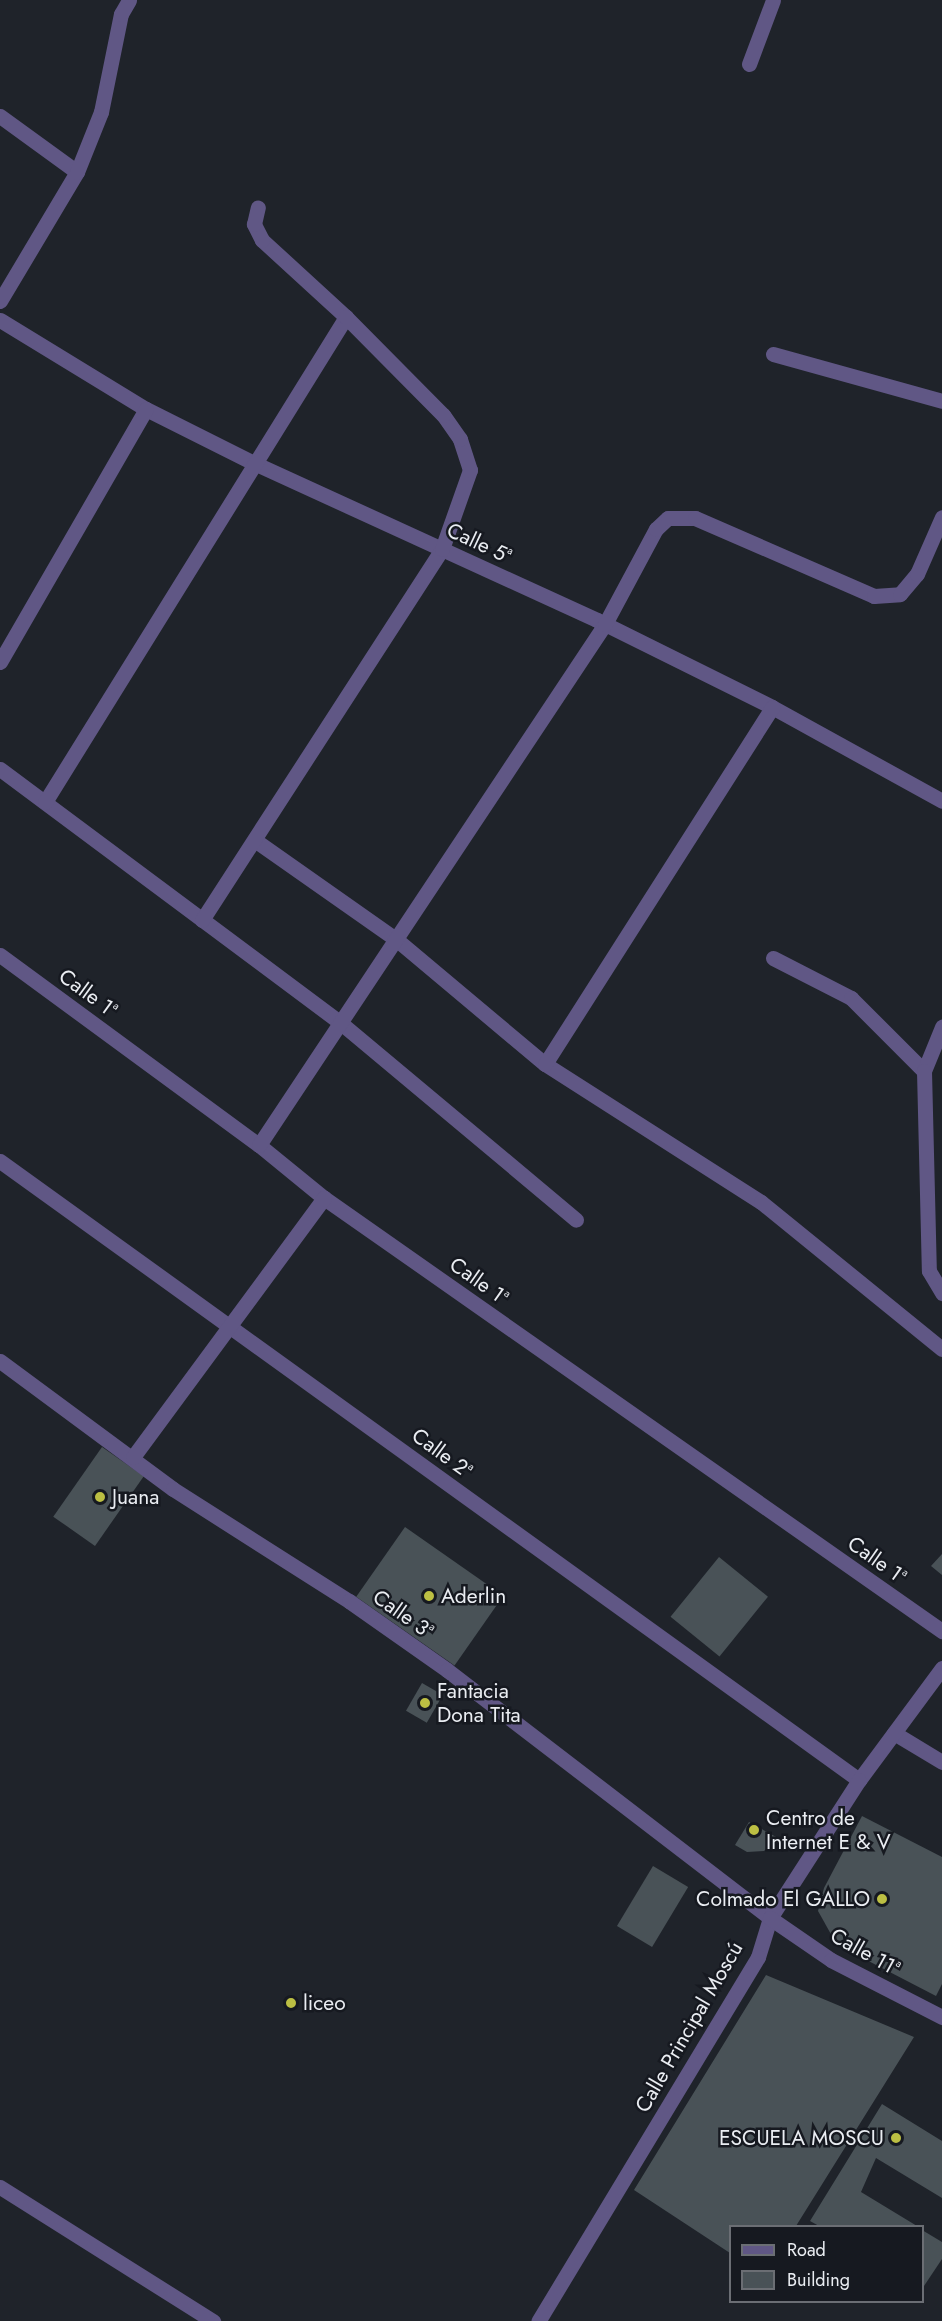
<!DOCTYPE html>
<html>
<head>
<meta charset="utf-8">
<style>
	body { margin:0 }
	#map { position:relative; width:942px; height:2321px; overflow:hidden; background:#1f232a; font-family:Jost,sans-serif }
	div>[style] { position:absolute }
	.building>* { inset:0; background:#495257; transform-origin:0 0 }
	.service>* { height:15px; margin:-7.5px; padding:0 7.5px; transform-origin:7.5px; border-radius:7.5px; background:#605785 }
	.minor>* { height:15px; margin:-7.5px; padding:0 7.5px; transform-origin:7.5px; border-radius:7.5px; background:#605785 }
	.tertiary>* { height:15px; margin:-7.5px; padding:0 7.5px; transform-origin:7.5px; border-radius:7.5px; background:#605785 }
	.dots>* { width:16px; height:16px; translate:-50% -50%; box-sizing:border-box; border:3px solid #161920; border-radius:50% }
	span { translate:-50% -50%; white-space:nowrap; text-align:center; line-height:1.15; -webkit-text-stroke:5px #161920; paint-order:stroke }
	.street-label { font-size:21px; color:#eaedf2 }
	.poi-label { font-size:21px; color:#eaedf2 }
	.left { translate:0 -50%; text-align:left }
	.right { translate:-100% -50%; text-align:right }
	.legend { position:absolute; left:729px; top:2225px; width:195px; height:78px; box-sizing:border-box; background:#161920; border:2px solid #6b6e74; margin:0; padding:8px 10px; list-style:none; font-size:18px; color:#eaedf2 }
	.legend li { display:flex; align-items:center; gap:12px; height:30px }
	.legend b { width:30px; border:2px solid #6b6e74 }
</style>
</head>
<body>
<div id="map">
	<div class="building">
		<i style="left:102px;top:1447px;width:51px;height:85px;rotate:35deg"></i>
		<i style="left:405px;top:1527px;width:120px;height:85px;rotate:35deg"></i>
		<i style="clip-path:polygon(942px 1554px,942px 1575px,931px 1566px)"></i>
		<i style="left:719px;top:1557px;width:63px;height:77px;rotate:39deg"></i>
		<i style="left:422px;top:1683px;width:24px;height:32px;rotate:30deg"></i>
		<i style="clip-path:polygon(862px 1816px,942px 1857px,942px 1984px,936px 1996px,853px 1953px,832px 1936px,818px 1911px,824px 1888px)"></i>
		<i style="clip-path:polygon(749px 1822px,778px 1838px,764px 1851px,747px 1852px,735px 1845px)"></i>
		<i style="left:653px;top:1866px;width:41px;height:70px;rotate:31deg"></i>
		<i style="clip-path:polygon(766px 1975px,914px 2037px,796px 2226px,730px 2226px,730px 2253px,634px 2190px)"></i>
		<i style="clip-path:polygon(882px 2104px,942px 2141px,942px 2198px,876px 2158px,861px 2192px,917px 2226px,819px 2226px,810px 2221px)"></i>
		<i style="clip-path:polygon(922px 2230px,942px 2242px,942px 2259px,922px 2289px)"></i>
	</div>
	<div class="service">
		<i style="left:749px;top:64px;width:68px;rotate:-69.4deg"></i>
		<i style="left:773px;top:958px;width:88px;rotate:27.1deg"></i>
		<i style="left:851px;top:998px;width:103px;rotate:45deg"></i>
		<i style="left:924px;top:1071px;width:48px;rotate:-67.8deg"></i>
	</div>
	<div class="minor">
		<i style="left:0;top:116px;width:95px;rotate:36deg"></i>
		<i style="left:0;top:301px;width:150px;rotate:-59.2deg"></i>
		<i style="left:77px;top:172px;width:65px;rotate:-68.2deg"></i>
		<i style="left:101px;top:112px;width:100px;rotate:-78.5deg"></i>
		<i style="left:121px;top:14px;width:16px;rotate:-60deg"></i>
		<i style="left:0;top:320px;width:171px;rotate:31.4deg"></i>
		<i style="left:146px;top:409px;width:121px;rotate:26.6deg"></i>
		<i style="left:254px;top:463px;width:377px;rotate:24.6deg"></i>
		<i style="left:597px;top:620px;width:195px;rotate:26.4deg"></i>
		<i style="left:772px;top:707px;width:194px;rotate:28.9deg"></i>
		<i style="left:773px;top:354px;width:175px;rotate:15.5deg"></i>
		<i style="left:0;top:662px;width:292px;rotate:-60deg"></i>
		<i style="left:0;top:769px;width:427px;rotate:36.7deg"></i>
		<i style="left:342px;top:1024px;width:305px;rotate:39.9deg"></i>
		<i style="left:45px;top:802px;width:571px;rotate:-58.18deg"></i>
		<i style="left:346px;top:317px;width:114px;rotate:-137.5deg"></i>
		<i style="left:262px;top:240px;width:18px;rotate:-117deg"></i>
		<i style="left:254px;top:224px;width:17px;rotate:-77deg"></i>
		<i style="left:256px;top:841px;width:172px;rotate:35.1deg"></i>
		<i style="left:397px;top:940px;width:193px;rotate:40deg"></i>
		<i style="left:545px;top:1064px;width:256px;rotate:32.6deg"></i>
		<i style="left:761px;top:1202px;width:233px;rotate:39.1deg"></i>
		<i style="left:202px;top:920px;width:442px;rotate:-57.1deg"></i>
		<i style="left:442px;top:549px;width:84px;rotate:-70.5deg"></i>
		<i style="left:470px;top:470px;width:33px;rotate:-108deg"></i>
		<i style="left:460px;top:439px;width:29px;rotate:-125deg"></i>
		<i style="left:443px;top:415px;width:138px;rotate:-134.7deg"></i>
		<i style="left:0;top:955px;width:321px;rotate:36.3deg"></i>
		<i style="left:259px;top:1145px;width:84px;rotate:39.2deg"></i>
		<i style="left:324px;top:1198px;width:755px;rotate:35.02deg"></i>
		<i style="left:545px;top:1064px;width:423px;rotate:-57.5deg"></i>
		<i style="left:924px;top:1071px;width:200px;rotate:88.6deg"></i>
		<i style="left:929px;top:1271px;width:26px;rotate:59deg"></i>
		<i style="left:259px;top:1145px;width:625px;rotate:-56.41deg"></i>
		<i style="left:605px;top:624px;width:108px;rotate:-61.8deg"></i>
		<i style="left:656px;top:529px;width:16px;rotate:-43deg"></i>
		<i style="left:668px;top:518px;width:27px"></i>
		<i style="left:695px;top:518px;width:195px;rotate:23.5deg"></i>
		<i style="left:874px;top:596px;width:26px;rotate:-4deg"></i>
		<i style="left:900px;top:594px;width:26px;rotate:-50deg"></i>
		<i style="left:917px;top:574px;width:62px;rotate:-66.3deg"></i>
		<i style="left:0;top:1161px;width:1059px;rotate:35.78deg"></i>
		<i style="left:0;top:1361px;width:215px;rotate:36.5deg"></i>
		<i style="left:173px;top:1489px;width:209px;rotate:32.5deg"></i>
		<i style="left:349px;top:1601px;width:120px;rotate:35.1deg"></i>
		<i style="left:447px;top:1670px;width:407px;rotate:37.5deg"></i>
		<i style="left:770px;top:1918px;width:41px;rotate:107.1deg"></i>
		<i style="left:758px;top:1957px;width:425px;rotate:121.1deg"></i>
		<i style="left:133px;top:1457px;width:322px;rotate:-53.6deg"></i>
		<i style="left:894px;top:1733px;width:56px;rotate:31.1deg"></i>
		<i style="left:0;top:2187px;width:252px;rotate:32.2deg"></i>
	</div>
	<div class="tertiary">
		<i style="left:942px;top:1668px;width:139px;rotate:126.5deg"></i>
		<i style="left:859px;top:1780px;width:164px;rotate:122.8deg"></i>
		<i style="left:770px;top:1918px;width:74px;rotate:34.5deg"></i>
		<i style="left:831px;top:1960px;width:125px;rotate:27.2deg"></i>
	</div>
	<div class="dots">
		<i style="left:100px;top:1497px;background:#bcbf43"></i>
		<i style="left:429px;top:1596px;background:#bcbf43"></i>
		<i style="left:425px;top:1703px;background:#bcbf43"></i>
		<i style="left:754px;top:1830px;background:#bcbf43"></i>
		<i style="left:882px;top:1899px;background:#bcbf43"></i>
		<i style="left:291px;top:2003px;background:#bcbf43"></i>
		<i style="left:896px;top:2138px;background:#bcbf43"></i>
	</div>
	<div class="street-label">
		<span style="left:479px;top:543px;rotate:25deg">Calle 5ª</span>
		<span style="left:88px;top:993px;rotate:36deg">Calle 1ª</span>
		<span style="left:479px;top:1281px;rotate:35deg">Calle 1ª</span>
		<span style="left:442px;top:1453px;rotate:36deg">Calle 2ª</span>
		<span style="left:877px;top:1560px;rotate:35deg">Calle 1ª</span>
		<span style="left:403px;top:1614px;rotate:35deg">Calle 3ª</span>
		<span style="left:865px;top:1952px;rotate:29deg">Calle 11ª</span>
		<span style="left:689px;top:2027px;rotate:-60deg">Calle Principal Moscú</span>
	</div>
	<div class="poi-label">
		<span class="left" style="left:112px;top:1497px">Juana</span>
		<span class="left" style="left:441px;top:1596px">Aderlin</span>
		<span class="left" style="left:437px;top:1703px">Fantacia<br>Dona Tita</span>
		<span class="left" style="left:766px;top:1830px">Centro de<br>Internet E &amp; V</span>
		<span class="right" style="left:870px;top:1899px">Colmado El GALLO</span>
		<span class="left" style="left:303px;top:2003px">liceo</span>
		<span class="right" style="left:884px;top:2138px">ESCUELA MOSCU</span>
	</div>
	<ul class="legend">
	<li><b style="height:8px;background:#605785"></b>Road</li>
	<li><b style="height:16px;background:#495257"></b>Building</li>
	</ul>
</div>
</body>
</html>
